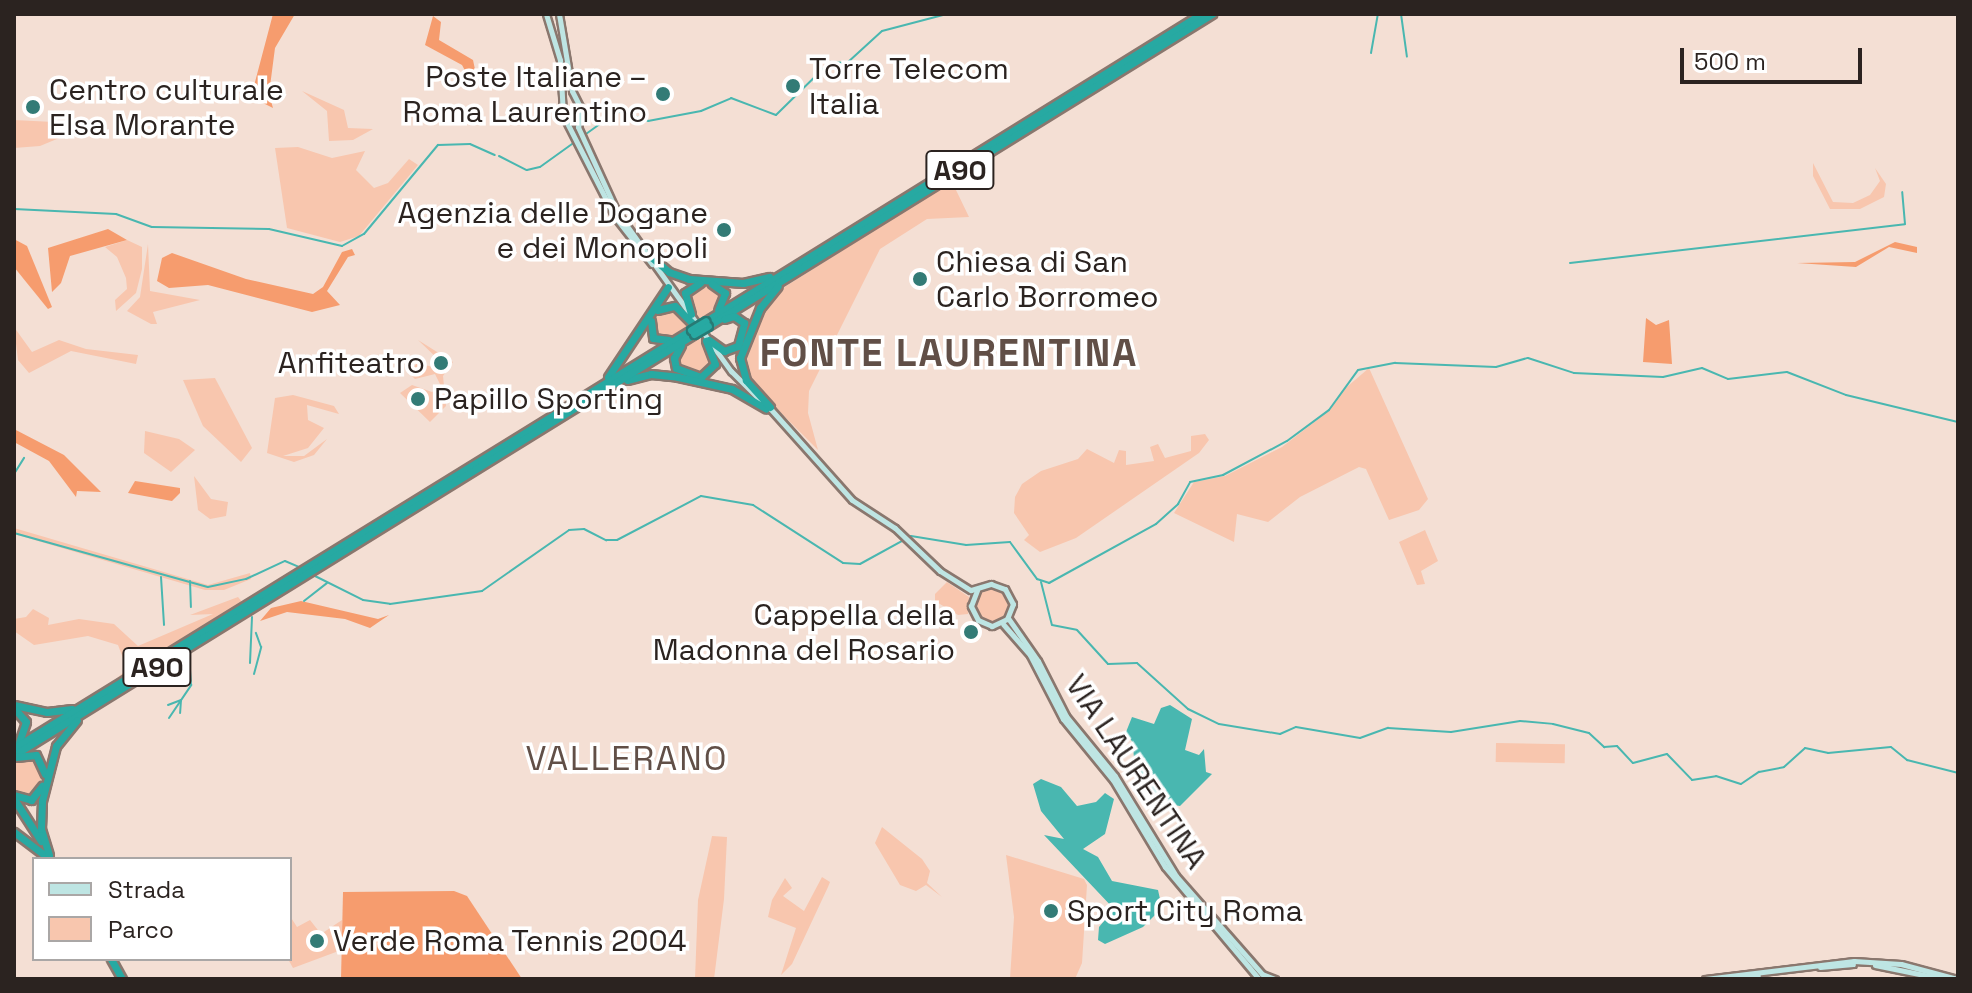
<!DOCTYPE html>
<html>
<head>
<meta charset="utf-8">
<style>
	body { margin:0 }
	#map { position:relative; width:1972px; height:993px; overflow:hidden; background:#f4dfd4; font-family:"Space Grotesk",sans-serif }
	div>[style] { position:absolute }
	.green>* { inset:0; background:#f8c6ae; transform-origin:0 0 }
	.round { border-radius:50% }
	.forest>* { inset:0; background:#f69c6e }
	.water>* { inset:0; background:#49b7b0 }
	.stream>* { height:2px; margin:-1px; padding:0 1px; transform-origin:1px; border-radius:1px; background:#49b7b0 }
	.roads { filter:drop-shadow(2px 0 #8a776e) drop-shadow(-2px 0 #8a776e) drop-shadow(0 2px #8a776e) drop-shadow(0 -2px #8a776e) }
	.secondary>* { height:5px; margin:-2.5px; padding:0 2.5px; transform-origin:2.5px; border-radius:2.5px; background:#bee5e3 }
	.highway>* { height:7px; margin:-3.5px; padding:0 3.5px; transform-origin:3.5px; border-radius:3.5px; background:#27a9a2 }
	.bridges { filter:drop-shadow(2px 0 #287a74) drop-shadow(-2px 0 #287a74) drop-shadow(0 2px #287a74) drop-shadow(0 -2px #287a74) }
	.highway-bridge>* { height:7px; margin:-3.5px; padding:0 3.5px; transform-origin:3.5px; border-radius:3.5px; background:#27a9a2 }
	.dots>* { width:22px; height:22px; translate:-50% -50%; box-sizing:border-box; border:4px solid #fff; border-radius:50% }
	span { translate:-50% -50%; white-space:nowrap; text-align:center; line-height:1.15; -webkit-text-stroke:7px #fff; paint-order:stroke }
	.shield-label span { padding:2px 6px; background:#fff; border:2px solid; border-radius:6px; -webkit-text-stroke-width:0 }
	.shield-label { font-size:28px; color:#2b2320; font-weight:700 }
	.poi-label { font-size:30px; color:#2b2320 }
	.left { translate:0 -50%; text-align:left }
	.right { translate:-100% -50%; text-align:right }
	.street-label { font-size:30px; color:#2b2320 }
	.quarter-label { font-size:34px; color:#614f47; letter-spacing:2px }
	.district-label { font-size:38px; color:#614f47; font-weight:700; letter-spacing:2px }
	.frame { position:absolute; inset:0; border:16px solid #2b2320; pointer-events:none }
	.legend { position:absolute; left:32px; top:857px; width:260px; height:104px; box-sizing:border-box; background:#fff; border:2px solid #aaa7a6; margin:0; padding:10px 14px; list-style:none; font-size:24px; color:#2b2320 }
	.legend li { display:flex; align-items:center; gap:16px; height:40px }
	.legend b { width:40px; border:2px solid #aaa7a6 }
	.scale { position:absolute; left:1680px; top:48px; width:182px; height:36px; box-sizing:border-box; border:4px solid #2b2320; border-top:0; padding-left:10px; font-size:24px; line-height:28px; white-space:nowrap; color:#2b2320; -webkit-text-stroke:6px #fff; paint-order:stroke }
</style>
</head>
<body>
<div id="map">
	<div class="green">
		<i style="clip-path:polygon(302px 91px,344px 110px,348px 128px,373px 129px,353px 140px,329px 141px,327px 111px)"></i>
		<i style="clip-path:polygon(14px 120px,93px 124px,40px 146px,14px 148px)"></i>
		<i style="clip-path:polygon(298px 147px,332px 158px,365px 151px,356px 170px,374px 188px,388px 183px,409px 159px,418px 165px,359px 236px,340px 242px,287px 228px,275px 148px)"></i>
		<i style="clip-path:polygon(1813px 163px,1833px 202px,1853px 203px,1870px 195px,1880px 181px,1875px 168px,1886px 184px,1884px 197px,1860px 209px,1830px 209px,1813px 176px)"></i>
		<i style="clip-path:polygon(946px 185px,956px 190px,969px 217px,927px 219px,880px 249px,809px 391px,808px 413px,818px 450px,752px 384px,744px 359px,754px 330px,767px 303px,783px 288px)"></i>
		<i style="clip-path:polygon(127px 240px,142px 247px,142px 269px,136px 293px,116px 311px,115px 300px,127px 289px,126px 278px,117px 257px,105px 247px)"></i>
		<i style="clip-path:polygon(148px 244px,150px 291px,200px 300px,153px 312px,157px 324px,151px 324px,127px 311px,140px 297px)"></i>
		<i style="clip-path:polygon(700px 284px,721px 290px,719px 308px,698px 321px,686px 295px)"></i>
		<i style="clip-path:polygon(672px 306px,691px 325px,669px 339px,654px 337px,651px 321px,658px 311px)"></i>
		<i style="clip-path:polygon(14px 327px,32px 352px,59px 340px,86px 349px,138px 355px,136px 364px,71px 351px,29px 373px,18px 360px)"></i>
		<i style="clip-path:polygon(699px 336px,710px 351px,712px 368px,696px 376px,675px 363px,680px 348px)"></i>
		<i style="clip-path:polygon(418px 340px,453px 362px,443px 376px,446px 406px,430px 422px,400px 393px,412px 385px,432px 392px,441px 386px,435px 374px,415px 379px,409px 373px,417px 363px,433px 367px,439px 360px)"></i>
		<i style="clip-path:polygon(1369px 368px,1428px 499px,1419px 510px,1389px 520px,1366px 469px,1359px 467px,1300px 497px,1268px 522px,1237px 514px,1234px 542px,1174px 513px,1194px 482px,1225px 476px,1282px 447px,1330px 410px,1341px 392px)"></i>
		<i style="clip-path:polygon(215px 378px,252px 448px,241px 462px,203px 426px,183px 380px)"></i>
		<i style="clip-path:polygon(293px 395px,334px 406px,339px 414px,307px 405px,308px 420px,324px 428px,308px 448px,283px 456px,304px 456px,327px 439px,314px 455px,294px 462px,267px 453px,275px 398px)"></i>
		<i style="clip-path:polygon(145px 431px,179px 439px,195px 450px,171px 472px,144px 453px)"></i>
		<i style="clip-path:polygon(1205px 434px,1209px 440px,1199px 453px,1076px 538px,1040px 552px,1024px 540px,1029px 535px,1014px 513px,1015px 497px,1022px 484px,1041px 471px,1078px 459px,1087px 449px,1114px 463px,1119px 450px,1126px 451px,1126px 465px,1154px 461px,1150px 447px,1158px 444px,1165px 458px,1191px 451px,1191px 436px)"></i>
		<i style="clip-path:polygon(194px 476px,211px 499px,228px 502px,226px 516px,210px 519px,198px 510px)"></i>
		<i style="clip-path:polygon(14px 528px,208px 585px,250px 573px,251px 579px,224px 590px,205px 590px,14px 534px)"></i>
		<i style="clip-path:polygon(1425px 530px,1438px 561px,1421px 571px,1425px 584px,1417px 585px,1399px 542px)"></i>
		<i style="clip-path:polygon(947px 582px,969px 597px,968px 614px,958px 615px,935px 601px,935px 594px)"></i>
		<i class="round" style="left:974px;top:587px;width:36px;height:36px"></i>
		<i style="clip-path:polygon(238px 597px,243px 603px,116px 679px,127px 669px,118px 645px,88px 636px,34px 645px,14px 631px,14px 619px,26px 617px,33px 609px,49px 618px,48px 625px,79px 619px,114px 624px,138px 646px,213px 614px,190px 615px)"></i>
		<i style="left:1496px;top:743px;width:69px;height:19px;rotate:1deg"></i>
		<i style="clip-path:polygon(34px 755px,44px 770px,39px 791px,33px 797px,14px 793px,14px 761px)"></i>
		<i style="clip-path:polygon(882px 827px,922px 859px,930px 871px,927px 883px,942px 897px,926px 885px,916px 891px,900px 885px,875px 843px)"></i>
		<i style="clip-path:polygon(712px 836px,727px 837px,724px 899px,714px 979px,695px 979px,698px 900px)"></i>
		<i style="clip-path:polygon(1006px 855px,1084px 879px,1087px 885px,1082px 963px,1075px 979px,1010px 979px,1014px 917px)"></i>
		<i style="clip-path:polygon(822px 877px,830px 882px,828px 887px,792px 964px,781px 975px,796px 928px,768px 917px,772px 900px,785px 878px,792px 888px,783px 896px,804px 911px)"></i>
		<i style="clip-path:polygon(290px 916px,297px 927px,310px 920px,321px 934px,342px 920px,344px 949px,293px 968px,288px 959px)"></i>
	</div>
	<div class="forest">
		<i style="clip-path:polygon(273px 14px,295px 14px,275px 48px,269px 94px,273px 108px,251px 97px)"></i>
		<i style="clip-path:polygon(433px 16px,441px 22px,439px 40px,473px 60px,476px 74px,470px 80px,462px 65px,425px 45px)"></i>
		<i style="clip-path:polygon(108px 229px,127px 240px,70px 256px,61px 283px,52px 292px,48px 248px)"></i>
		<i style="clip-path:polygon(14px 239px,27px 246px,52px 307px,48px 309px,14px 267px)"></i>
		<i style="clip-path:polygon(1895px 242px,1917px 247px,1917px 253px,1889px 247px,1856px 267px,1797px 263px,1855px 262px)"></i>
		<i style="clip-path:polygon(352px 249px,355px 255px,348px 257px,327px 291px,340px 305px,312px 312px,208px 285px,169px 288px,157px 281px,162px 258px,172px 253px,246px 279px,313px 294px,323px 287px,342px 252px)"></i>
		<i style="clip-path:polygon(1646px 318px,1656px 325px,1669px 320px,1672px 364px,1643px 362px)"></i>
		<i style="clip-path:polygon(14px 429px,64px 455px,101px 492px,77px 491px,76px 497px,49px 461px,14px 442px)"></i>
		<i style="clip-path:polygon(135px 481px,180px 488px,180px 493px,172px 501px,128px 493px)"></i>
		<i style="clip-path:polygon(301px 601px,378px 619px,389px 615px,370px 628px,345px 619px,287px 612px,260px 621px,271px 608px)"></i>
		<i style="clip-path:polygon(454px 891px,467px 896px,522px 979px,341px 979px,343px 892px)"></i>
	</div>
	<div class="water">
		<i style="clip-path:polygon(1170px 705px,1192px 719px,1185px 750px,1199px 755px,1204px 749px,1206px 772px,1212px 774px,1180px 806px,1161px 803px,1135px 777px,1133px 743px,1126px 732px,1132px 717px,1154px 724px,1161px 708px)"></i>
		<i style="clip-path:polygon(1041px 779px,1061px 787px,1077px 806px,1096px 802px,1105px 793px,1114px 799px,1105px 834px,1083px 849px,1098px 857px,1112px 881px,1158px 890px,1162px 908px,1143px 927px,1105px 944px,1098px 940px,1099px 927px,1114px 909px,1044px 835px,1064px 839px,1041px 811px,1033px 784px)"></i>
	</div>
	<div class="stream">
		<i style="left:1401px;top:14px;width:43px;rotate:82.1deg"></i>
		<i style="left:1371px;top:53px;width:40px;rotate:-80deg"></i>
		<i style="left:499px;top:156px;width:31px;rotate:27deg"></i>
		<i style="left:527px;top:170px;width:13px;rotate:-13deg"></i>
		<i style="left:540px;top:167px;width:96px;rotate:-35.7deg"></i>
		<i style="left:618px;top:111px;width:32px;rotate:18deg"></i>
		<i style="left:648px;top:121px;width:54px;rotate:-10.7deg"></i>
		<i style="left:701px;top:111px;width:33px;rotate:-23deg"></i>
		<i style="left:731px;top:98px;width:48px;rotate:20.7deg"></i>
		<i style="left:776px;top:115px;width:76px;rotate:-44.5deg"></i>
		<i style="left:830px;top:62px;width:17px;rotate:3deg"></i>
		<i style="left:847px;top:63px;width:47px;rotate:-42.4deg"></i>
		<i style="left:882px;top:31px;width:67px;rotate:-14.7deg"></i>
		<i style="left:14px;top:209px;width:102px;rotate:2.8deg"></i>
		<i style="left:116px;top:214px;width:38px;rotate:20deg"></i>
		<i style="left:152px;top:227px;width:117px;rotate:1deg"></i>
		<i style="left:269px;top:229px;width:75px;rotate:13.1deg"></i>
		<i style="left:342px;top:246px;width:25px;rotate:-29deg"></i>
		<i style="left:364px;top:234px;width:116px;rotate:-50.3deg"></i>
		<i style="left:438px;top:145px;width:32px;rotate:-2deg"></i>
		<i style="left:470px;top:144px;width:27px;rotate:24deg"></i>
		<i style="left:1570px;top:263px;width:337px;rotate:-6.6deg"></i>
		<i style="left:1905px;top:224px;width:32px;rotate:-95deg"></i>
		<i style="left:14px;top:474px;width:19px;rotate:-58deg"></i>
		<i style="left:14px;top:533px;width:201px;rotate:15.6deg"></i>
		<i style="left:208px;top:587px;width:39px;rotate:-12deg"></i>
		<i style="left:246px;top:579px;width:43px;rotate:-24.8deg"></i>
		<i style="left:285px;top:561px;width:15px;rotate:23deg"></i>
		<i style="left:311px;top:574px;width:58px;rotate:26.6deg"></i>
		<i style="left:363px;top:600px;width:27px;rotate:8deg"></i>
		<i style="left:390px;top:604px;width:93px;rotate:-8deg"></i>
		<i style="left:482px;top:591px;width:106px;rotate:-35deg"></i>
		<i style="left:569px;top:530px;width:15px;rotate:-4deg"></i>
		<i style="left:584px;top:529px;width:25px;rotate:27deg"></i>
		<i style="left:606px;top:540px;width:11px"></i>
		<i style="left:617px;top:540px;width:95px;rotate:-27.6deg"></i>
		<i style="left:701px;top:496px;width:53px;rotate:9.8deg"></i>
		<i style="left:753px;top:505px;width:107px;rotate:32.8deg"></i>
		<i style="left:843px;top:563px;width:17px;rotate:3deg"></i>
		<i style="left:860px;top:564px;width:58px;rotate:-28.8deg"></i>
		<i style="left:911px;top:536px;width:56px;rotate:9.3deg"></i>
		<i style="left:966px;top:545px;width:44px;rotate:-3.9deg"></i>
		<i style="left:1010px;top:542px;width:46px;rotate:53.9deg"></i>
		<i style="left:1037px;top:579px;width:13px;rotate:18deg"></i>
		<i style="left:1049px;top:583px;width:122px;rotate:-28.9deg"></i>
		<i style="left:1156px;top:524px;width:30px;rotate:-42deg"></i>
		<i style="left:1178px;top:504px;width:25px;rotate:-61deg"></i>
		<i style="left:1190px;top:482px;width:34px;rotate:-12deg"></i>
		<i style="left:1223px;top:475px;width:72px;rotate:-28deg"></i>
		<i style="left:1287px;top:441px;width:52px;rotate:-36.4deg"></i>
		<i style="left:1329px;top:410px;width:49px;rotate:-54.1deg"></i>
		<i style="left:1358px;top:370px;width:38px;rotate:-11deg"></i>
		<i style="left:1395px;top:363px;width:101px;rotate:2.3deg"></i>
		<i style="left:1496px;top:367px;width:33px;rotate:-16deg"></i>
		<i style="left:1528px;top:358px;width:48px;rotate:18.1deg"></i>
		<i style="left:1574px;top:373px;width:89px;rotate:2.6deg"></i>
		<i style="left:1663px;top:377px;width:40px;rotate:-13deg"></i>
		<i style="left:1702px;top:368px;width:28px;rotate:23deg"></i>
		<i style="left:1728px;top:379px;width:59px;rotate:-6.8deg"></i>
		<i style="left:1787px;top:372px;width:63px;rotate:21.3deg"></i>
		<i style="left:1846px;top:395px;width:115px;rotate:13.6deg"></i>
		<i style="left:161px;top:577px;width:48px;rotate:86.4deg"></i>
		<i style="left:190px;top:581px;width:26px;rotate:88deg"></i>
		<i style="left:1041px;top:582px;width:44px;rotate:75.7deg"></i>
		<i style="left:1052px;top:625px;width:25px;rotate:11deg"></i>
		<i style="left:1077px;top:630px;width:46px;rotate:47.6deg"></i>
		<i style="left:1108px;top:664px;width:29px;rotate:-2deg"></i>
		<i style="left:1137px;top:663px;width:69px;rotate:42deg"></i>
		<i style="left:1188px;top:709px;width:34px;rotate:26deg"></i>
		<i style="left:1219px;top:724px;width:62px;rotate:9.3deg"></i>
		<i style="left:1280px;top:734px;width:17px;rotate:-24deg"></i>
		<i style="left:1296px;top:727px;width:65px;rotate:9.8deg"></i>
		<i style="left:1360px;top:738px;width:30px;rotate:-20deg"></i>
		<i style="left:1388px;top:728px;width:63px;rotate:3.6deg"></i>
		<i style="left:1451px;top:732px;width:70px;rotate:-9.1deg"></i>
		<i style="left:1520px;top:721px;width:33px;rotate:5deg"></i>
		<i style="left:1553px;top:724px;width:37px;rotate:14deg"></i>
		<i style="left:1589px;top:733px;width:21px;rotate:43deg"></i>
		<i style="left:1604px;top:747px;width:13px;rotate:-4deg"></i>
		<i style="left:1617px;top:746px;width:23px;rotate:47deg"></i>
		<i style="left:1633px;top:763px;width:35px;rotate:-15deg"></i>
		<i style="left:1667px;top:754px;width:36px;rotate:46deg"></i>
		<i style="left:1692px;top:780px;width:24px;rotate:-9deg"></i>
		<i style="left:1716px;top:776px;width:26px;rotate:18deg"></i>
		<i style="left:1741px;top:784px;width:22px;rotate:-34deg"></i>
		<i style="left:1759px;top:772px;width:25px;rotate:-11deg"></i>
		<i style="left:1784px;top:767px;width:28px;rotate:-42deg"></i>
		<i style="left:1805px;top:748px;width:24px;rotate:12deg"></i>
		<i style="left:1828px;top:753px;width:63px;rotate:-5.4deg"></i>
		<i style="left:1891px;top:747px;width:21px;rotate:39deg"></i>
		<i style="left:1907px;top:760px;width:53px;rotate:14.3deg"></i>
		<i style="left:304px;top:601px;width:29px;rotate:-38deg"></i>
		<i style="left:250px;top:663px;width:46px;rotate:-87.5deg"></i>
		<i style="left:254px;top:674px;width:28px;rotate:-75deg"></i>
		<i style="left:261px;top:647px;width:15px;rotate:-110deg"></i>
		<i style="left:168px;top:705px;width:14px;rotate:-21deg"></i>
		<i style="left:181px;top:700px;width:13px;rotate:94deg"></i>
		<i style="left:169px;top:718px;width:40px;rotate:-56deg"></i>
		<i style="left:191px;top:685px;width:30px;rotate:-94deg"></i>
		<i style="left:14px;top:760px;width:1px;rotate:45deg"></i>
	</div>
	<div class="roads">
		<div class="secondary">
			<i style="left:546px;top:14px;width:48px;rotate:73.1deg"></i>
			<i style="left:560px;top:60px;width:55px;rotate:86.9deg"></i>
			<i style="left:563px;top:115px;width:114px;rotate:63deg"></i>
			<i style="left:615px;top:217px;width:60px;rotate:51.8deg"></i>
			<i style="left:559px;top:14px;width:78px;rotate:80.4deg"></i>
			<i style="left:572px;top:91px;width:20px;rotate:63deg"></i>
			<i style="left:581px;top:109px;width:18px;rotate:99deg"></i>
			<i style="left:578px;top:127px;width:94px;rotate:65.4deg"></i>
			<i style="left:617px;top:212px;width:196px;rotate:54.4deg"></i>
			<i style="left:731px;top:371px;width:40px;rotate:45deg"></i>
			<i style="left:767px;top:405px;width:127px;rotate:48.2deg"></i>
			<i style="left:852px;top:500px;width:51px;rotate:33.1deg"></i>
			<i style="left:895px;top:528px;width:62px;rotate:43.7deg"></i>
			<i style="left:940px;top:571px;width:36px;rotate:32deg"></i>
			<i style="left:971px;top:590px;width:21px;rotate:-17deg"></i>
			<i style="left:991px;top:584px;width:15px;rotate:20deg"></i>
			<i style="left:1005px;top:589px;width:17px;rotate:62deg"></i>
			<i style="left:1013px;top:604px;width:16px;rotate:112deg"></i>
			<i style="left:1007px;top:619px;width:17px;rotate:155deg"></i>
			<i style="left:992px;top:626px;width:15px;rotate:-157deg"></i>
			<i style="left:978px;top:620px;width:16px;rotate:-117deg"></i>
			<i style="left:971px;top:606px;width:17px;rotate:-69deg"></i>
			<i style="left:1008px;top:618px;width:52px;rotate:55.1deg"></i>
			<i style="left:1038px;top:661px;width:62px;rotate:63deg"></i>
			<i style="left:1066px;top:716px;width:77px;rotate:50.8deg"></i>
			<i style="left:1115px;top:776px;width:117px;rotate:58.6deg"></i>
			<i style="left:1176px;top:876px;width:130px;rotate:48.7deg"></i>
			<i style="left:1262px;top:974px;width:14px;rotate:21deg"></i>
			<i style="left:1003px;top:624px;width:41px;rotate:48.9deg"></i>
			<i style="left:1030px;top:655px;width:72px;rotate:62.7deg"></i>
			<i style="left:1063px;top:719px;width:79px;rotate:50.7deg"></i>
			<i style="left:1113px;top:780px;width:101px;rotate:59.1deg"></i>
			<i style="left:1165px;top:867px;width:146px;rotate:50deg"></i>
			<i style="left:1875px;top:965px;width:70px;rotate:11.5deg"></i>
			<i style="left:1820px;top:967px;width:33px;rotate:-5deg"></i>
			<i style="left:1705px;top:979px;width:150px;rotate:-6.9deg"></i>
			<i style="left:1854px;top:961px;width:47px;rotate:3.7deg"></i>
			<i style="left:1901px;top:964px;width:58px;rotate:15deg"></i>
			<i style="left:1731px;top:979px;width:27px;rotate:-8deg"></i>
		</div>
		<div class="highway">
			<i style="left:650px;top:256px;width:25px;rotate:40deg"></i>
			<i style="left:669px;top:272px;width:21px;rotate:19deg"></i>
			<i style="left:689px;top:279px;width:54px;rotate:4.2deg"></i>
			<i style="left:743px;top:283px;width:27px;rotate:-13deg"></i>
			<i style="left:712px;top:284px;width:16px;rotate:35deg"></i>
			<i style="left:725px;top:293px;width:18px;rotate:112deg"></i>
			<i style="left:657px;top:310px;width:18px;rotate:-13deg"></i>
			<i style="left:675px;top:306px;width:33px;rotate:45deg"></i>
			<i style="left:691px;top:314px;width:22px;rotate:-106deg"></i>
			<i style="left:685px;top:293px;width:18px;rotate:-34deg"></i>
			<i style="left:651px;top:321px;width:17px;rotate:83deg"></i>
			<i style="left:653px;top:338px;width:16px;rotate:7deg"></i>
			<i style="left:706px;top:321px;width:582px;rotate:-31.81deg"></i>
			<i style="left:708px;top:326px;width:593px;rotate:-31.76deg"></i>
			<i style="left:709px;top:340px;width:19px;rotate:36deg"></i>
			<i style="left:724px;top:351px;width:15px;rotate:-20deg"></i>
			<i style="left:738px;top:346px;width:24px;rotate:-75deg"></i>
			<i style="left:744px;top:323px;width:12px;rotate:-145deg"></i>
			<i style="left:734px;top:316px;width:10px;rotate:163deg"></i>
			<i style="left:681px;top:345px;width:15px;rotate:118deg"></i>
			<i style="left:674px;top:358px;width:10px;rotate:79deg"></i>
			<i style="left:676px;top:368px;width:27px;rotate:20deg"></i>
			<i style="left:701px;top:377px;width:19px;rotate:-43deg"></i>
			<i style="left:715px;top:364px;width:25px;rotate:-111deg"></i>
			<i style="left:608px;top:377px;width:108px;rotate:-56.3deg"></i>
			<i style="left:627px;top:380px;width:25px;rotate:-14deg"></i>
			<i style="left:651px;top:374px;width:27px;rotate:6deg"></i>
			<i style="left:678px;top:377px;width:55px;rotate:12.5deg"></i>
			<i style="left:732px;top:389px;width:39px;rotate:30deg"></i>
			<i style="left:770px;top:407px;width:36px;rotate:-132deg"></i>
			<i style="left:746px;top:380px;width:23px;rotate:-105deg"></i>
			<i style="left:740px;top:358px;width:54px;rotate:-68.2deg"></i>
			<i style="left:760px;top:308px;width:28px;rotate:-51deg"></i>
			<i style="left:14px;top:705px;width:34px;rotate:12deg"></i>
			<i style="left:47px;top:712px;width:25px;rotate:-7deg"></i>
			<i style="left:14px;top:708px;width:18px;rotate:49deg"></i>
			<i style="left:26px;top:722px;width:21px;rotate:109deg"></i>
			<i style="left:14px;top:748px;width:796px;rotate:-31.69deg"></i>
			<i style="left:14px;top:755px;width:800px;rotate:-31.76deg"></i>
			<i style="left:16px;top:757px;width:20px;rotate:-6deg"></i>
			<i style="left:36px;top:755px;width:21px;rotate:65deg"></i>
			<i style="left:14px;top:795px;width:18px;rotate:16deg"></i>
			<i style="left:31px;top:800px;width:18px;rotate:-52deg"></i>
			<i style="left:14px;top:799px;width:50px;rotate:57.3deg"></i>
			<i style="left:14px;top:832px;width:41px;rotate:37.1deg"></i>
			<i style="left:49px;top:855px;width:27px;rotate:-107deg"></i>
			<i style="left:41px;top:829px;width:28px;rotate:-88deg"></i>
			<i style="left:42px;top:801px;width:57px;rotate:-75.7deg"></i>
			<i style="left:56px;top:746px;width:33px;rotate:-51deg"></i>
			<i style="left:111px;top:959px;width:23px;rotate:61deg"></i>
		</div>
	</div>
	<div class="bridges">
		<div class="highway-bridge">
			<i style="left:691px;top:330px;width:17px;rotate:-31deg"></i>
			<i style="left:694px;top:334px;width:16px;rotate:-30deg"></i>
		</div>
	</div>
	<div class="dots">
		<i style="left:793px;top:86px;background:#337b76"></i>
		<i style="left:663px;top:94px;background:#337b76"></i>
		<i style="left:33px;top:107px;background:#337b76"></i>
		<i style="left:724px;top:230px;background:#337b76"></i>
		<i style="left:920px;top:279px;background:#337b76"></i>
		<i style="left:441px;top:363px;background:#337b76"></i>
		<i style="left:418px;top:399px;background:#337b76"></i>
		<i style="left:971px;top:632px;background:#337b76"></i>
		<i style="left:1051px;top:911px;background:#337b76"></i>
		<i style="left:317px;top:941px;background:#337b76"></i>
	</div>
	<div class="shield-label">
		<span style="left:960px;top:170px">A90</span>
		<span style="left:157px;top:667px">A90</span>
	</div>
	<div class="poi-label">
		<span class="left" style="left:809px;top:86px">Torre Telecom<br>Italia</span>
		<span class="right" style="left:647px;top:94px">Poste Italiane –<br>Roma Laurentino</span>
		<span class="left" style="left:49px;top:107px">Centro culturale<br>Elsa Morante</span>
		<span class="right" style="left:708px;top:230px">Agenzia delle Dogane<br>e dei Monopoli</span>
		<span class="left" style="left:936px;top:279px">Chiesa di San<br>Carlo Borromeo</span>
		<span class="right" style="left:425px;top:363px">Anfiteatro</span>
		<span class="left" style="left:434px;top:399px">Papillo Sporting</span>
		<span class="right" style="left:955px;top:632px">Cappella della<br>Madonna del Rosario</span>
		<span class="left" style="left:1067px;top:911px">Sport City Roma</span>
		<span class="left" style="left:333px;top:941px">Verde Roma Tennis 2004</span>
	</div>
	<div class="street-label">
		<span style="left:1136px;top:772px;rotate:56deg">VIA LAURENTINA</span>
	</div>
	<div class="quarter-label">
		<span style="left:627px;top:759px">VALLERANO</span>
	</div>
	<div class="district-label">
		<span style="left:949px;top:354px">FONTE LAURENTINA</span>
	</div>
	<div class="frame"></div>
	<ul class="legend">
	<li><b style="height:10px;background:#bee5e3"></b>Strada</li>
	<li><b style="height:22px;background:#f8c6ae"></b>Parco</li>
	</ul>
	<div class="scale">500 m</div>
</div>
</body>
</html>
